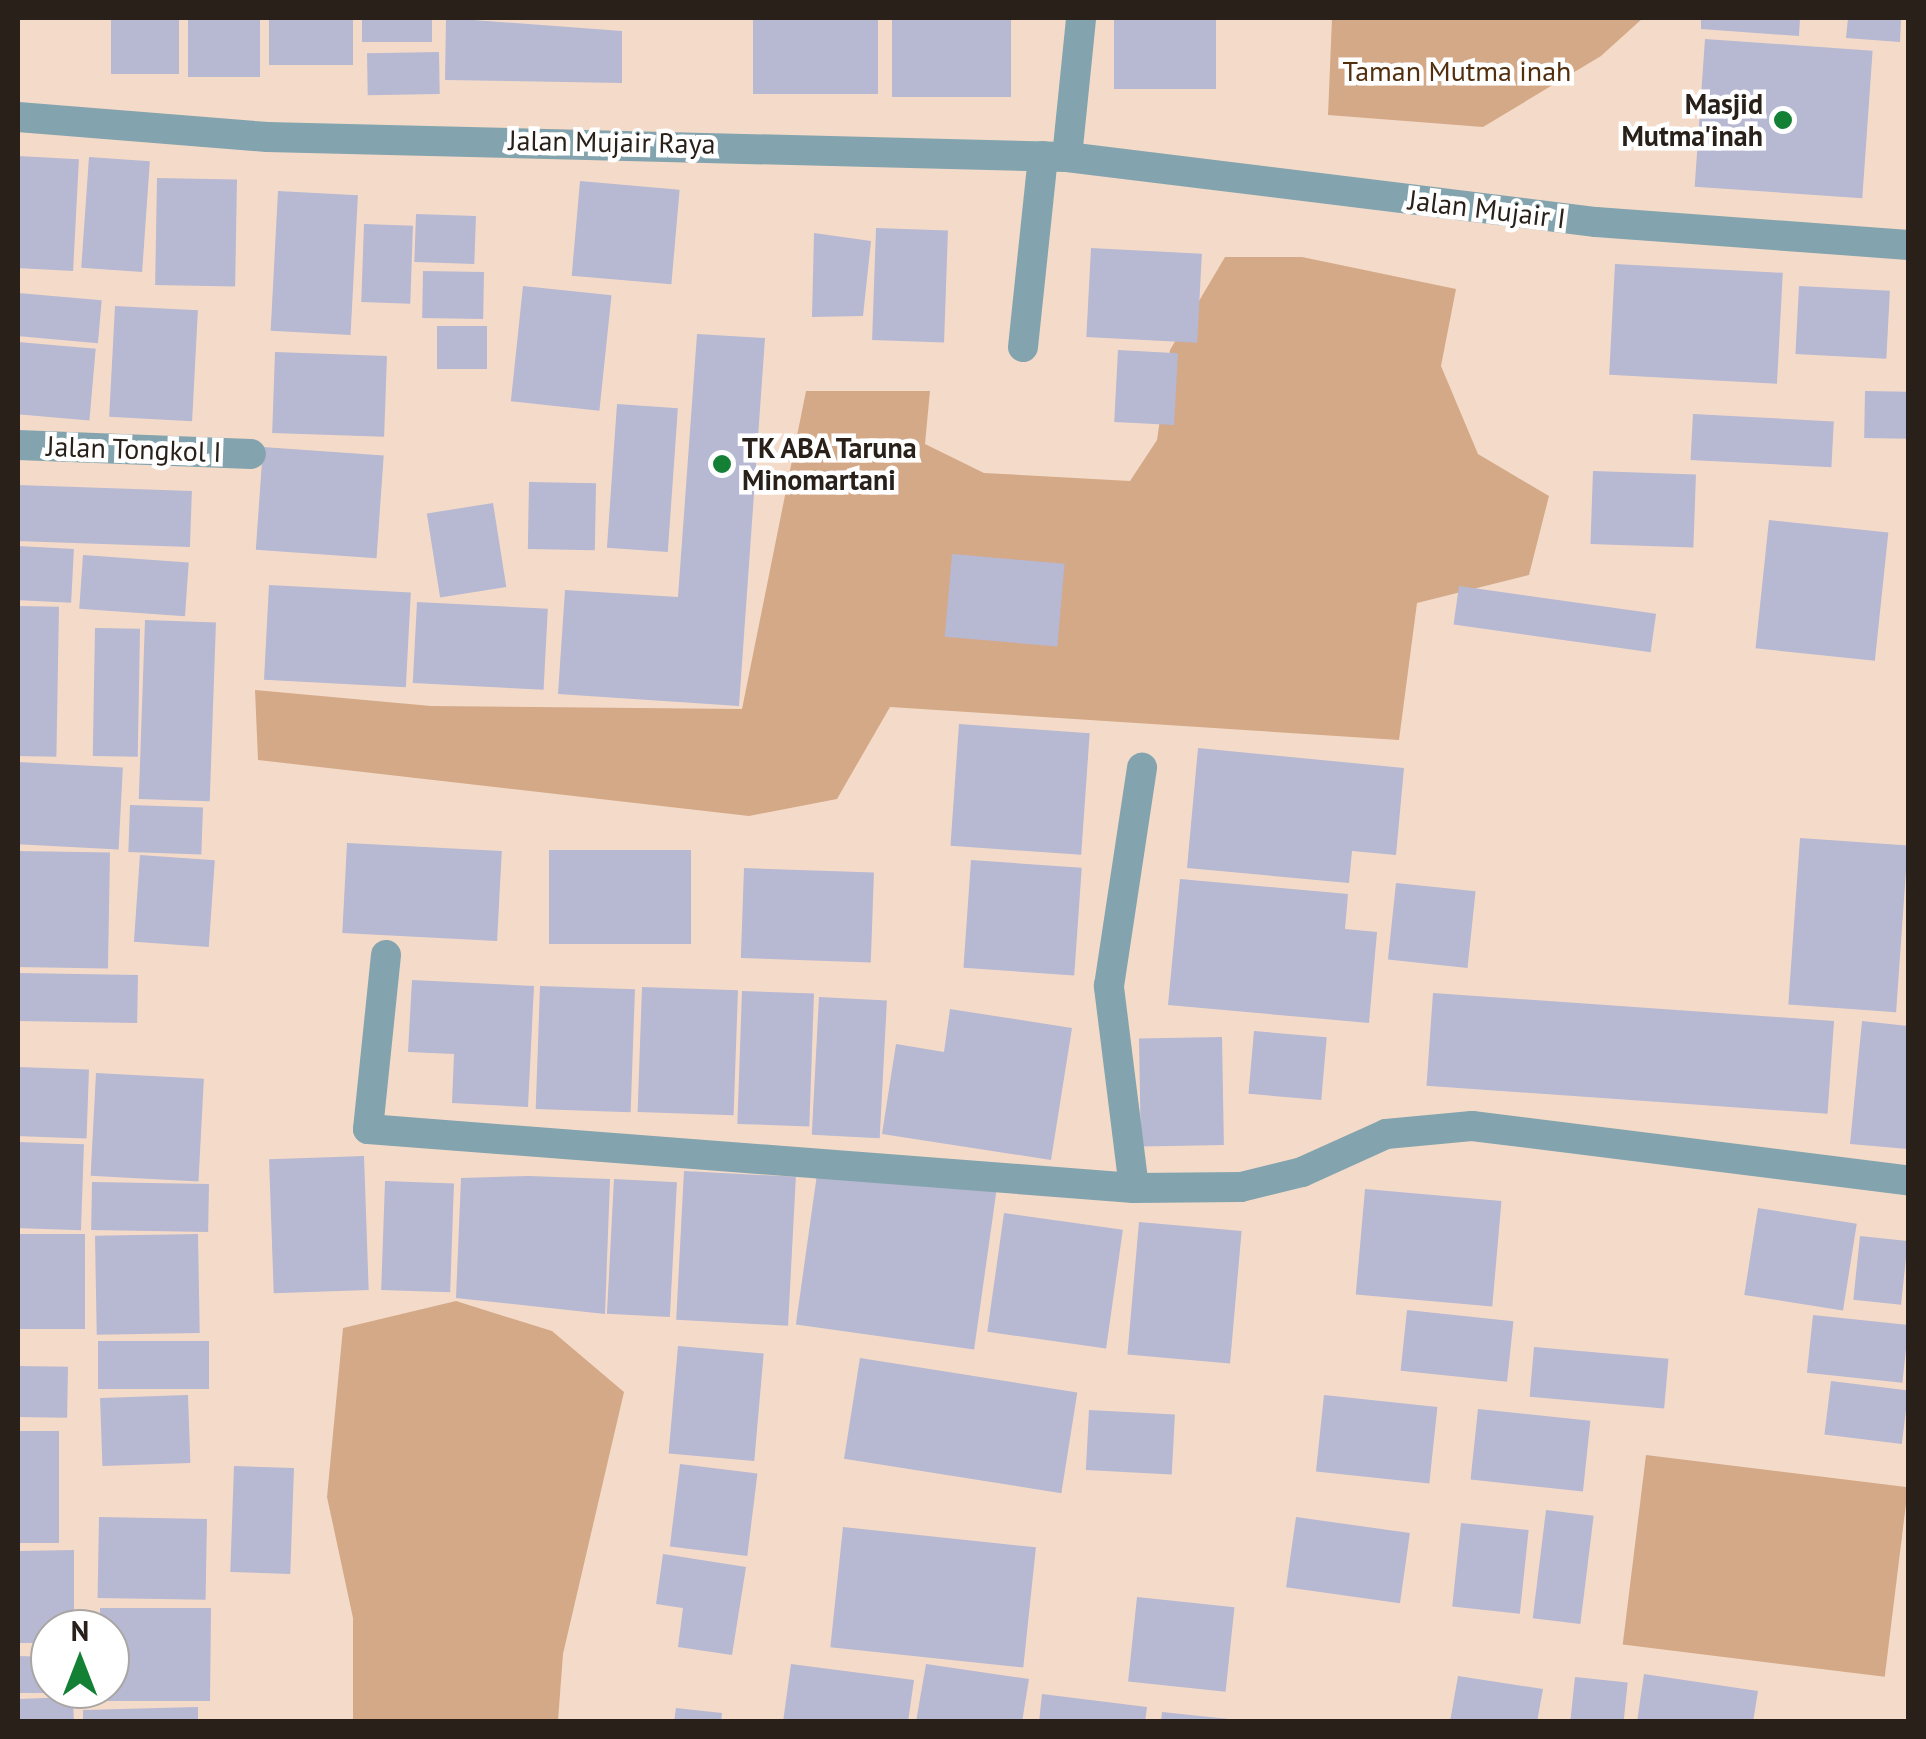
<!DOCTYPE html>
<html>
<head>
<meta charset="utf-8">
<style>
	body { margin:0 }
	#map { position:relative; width:1926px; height:1739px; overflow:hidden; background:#f4dbc9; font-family:"PT Sans",sans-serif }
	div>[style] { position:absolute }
	.green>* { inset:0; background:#d4a988; transform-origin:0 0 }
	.building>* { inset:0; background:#b7b8d2; transform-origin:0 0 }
	.street>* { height:30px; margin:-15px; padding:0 15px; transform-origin:15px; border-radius:15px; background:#83a4ae }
	.dots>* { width:28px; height:28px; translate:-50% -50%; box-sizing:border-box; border:5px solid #fff; border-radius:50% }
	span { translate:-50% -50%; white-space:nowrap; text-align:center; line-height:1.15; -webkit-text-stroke:9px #fff; paint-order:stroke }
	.park-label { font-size:28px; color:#522e0d }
	.poi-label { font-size:28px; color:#292019; font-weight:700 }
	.right { translate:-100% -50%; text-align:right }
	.left { translate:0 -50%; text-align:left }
	.street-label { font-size:28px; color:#292019 }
	.frame { position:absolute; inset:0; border:20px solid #292019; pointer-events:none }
	.north { position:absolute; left:30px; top:1609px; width:100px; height:100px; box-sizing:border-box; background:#fff; border:2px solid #a9a6a3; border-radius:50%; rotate:0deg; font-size:28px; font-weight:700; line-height:40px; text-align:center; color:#292019 }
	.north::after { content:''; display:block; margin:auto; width:35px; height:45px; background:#148036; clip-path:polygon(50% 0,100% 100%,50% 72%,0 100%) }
</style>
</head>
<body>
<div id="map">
	<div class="green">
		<i style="clip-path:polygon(1332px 18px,1643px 18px,1601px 56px,1483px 127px,1328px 115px)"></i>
		<i style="clip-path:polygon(1225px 257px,1302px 257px,1456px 289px,1441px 366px,1478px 454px,1549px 496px,1529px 575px,1417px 603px,1399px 740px,890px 707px,837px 799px,749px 816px,258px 760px,255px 690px,431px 706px,742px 709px,806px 391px,930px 391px,925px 444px,984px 473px,1130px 481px,1157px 440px,1170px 350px)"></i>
		<i style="clip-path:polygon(456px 1301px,552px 1331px,624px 1392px,563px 1654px,558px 1721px,353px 1721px,353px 1618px,327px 1497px,343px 1328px)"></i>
		<i style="left:1646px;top:1455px;width:264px;height:191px;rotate:7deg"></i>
	</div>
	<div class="building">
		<i style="left:111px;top:18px;width:68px;height:56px"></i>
		<i style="left:188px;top:18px;width:72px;height:59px"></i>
		<i style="left:269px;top:18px;width:84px;height:47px"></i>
		<i style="left:362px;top:18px;width:70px;height:24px"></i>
		<i style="clip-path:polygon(446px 18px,622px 31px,622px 83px,445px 80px)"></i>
		<i style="left:753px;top:18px;width:125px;height:76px"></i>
		<i style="left:892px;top:18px;width:119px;height:79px"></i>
		<i style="left:1114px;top:18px;width:102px;height:71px"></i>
		<i style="clip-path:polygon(1701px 18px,1800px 18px,1799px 36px,1701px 29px)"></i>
		<i style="clip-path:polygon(1848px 18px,1901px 18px,1900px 42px,1846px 38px)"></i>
		<i style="left:1705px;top:39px;width:168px;height:148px;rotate:4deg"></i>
		<i style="left:439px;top:52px;width:42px;height:72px;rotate:89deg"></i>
		<i style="left:18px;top:156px;width:61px;height:112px;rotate:3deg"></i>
		<i style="left:89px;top:157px;width:61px;height:111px;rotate:4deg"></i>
		<i style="left:157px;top:178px;width:80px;height:107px;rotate:1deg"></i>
		<i style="left:580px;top:181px;width:100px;height:95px;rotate:5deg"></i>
		<i style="left:278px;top:191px;width:80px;height:140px;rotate:3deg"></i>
		<i style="left:416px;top:214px;width:60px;height:48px;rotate:2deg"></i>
		<i style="left:364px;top:224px;width:49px;height:78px;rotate:2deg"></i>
		<i style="left:876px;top:228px;width:72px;height:112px;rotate:2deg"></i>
		<i style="clip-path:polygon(814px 233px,871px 241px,863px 316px,812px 317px)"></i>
		<i style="left:1091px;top:248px;width:111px;height:89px;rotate:3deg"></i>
		<i style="left:1615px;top:264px;width:168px;height:111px;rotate:3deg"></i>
		<i style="left:423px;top:271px;width:61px;height:47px;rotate:1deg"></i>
		<i style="left:523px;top:286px;width:89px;height:116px;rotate:6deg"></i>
		<i style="left:1799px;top:286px;width:91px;height:68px;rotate:3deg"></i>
		<i style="left:18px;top:293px;width:84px;height:43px;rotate:5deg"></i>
		<i style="left:115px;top:306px;width:83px;height:111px;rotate:3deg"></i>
		<i style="left:437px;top:326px;width:50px;height:43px"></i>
		<i style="clip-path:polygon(697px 334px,765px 338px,739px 706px,558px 694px,565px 590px,678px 597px)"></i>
		<i style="left:18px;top:342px;width:78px;height:72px;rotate:5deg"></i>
		<i style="left:1118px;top:350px;width:60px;height:72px;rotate:3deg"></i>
		<i style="left:275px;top:352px;width:112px;height:81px;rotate:2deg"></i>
		<i style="left:1865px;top:391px;width:43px;height:47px;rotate:1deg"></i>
		<i style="left:617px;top:404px;width:61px;height:144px;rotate:4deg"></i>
		<i style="left:1693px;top:414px;width:141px;height:46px;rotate:3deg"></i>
		<i style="left:263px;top:447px;width:121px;height:103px;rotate:4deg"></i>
		<i style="left:1593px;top:471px;width:103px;height:73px;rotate:2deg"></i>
		<i style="left:529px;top:482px;width:67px;height:67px;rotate:1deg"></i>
		<i style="left:18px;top:485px;width:174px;height:56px;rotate:2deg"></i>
		<i style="left:493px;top:503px;width:85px;height:67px;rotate:81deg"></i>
		<i style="left:1769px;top:520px;width:120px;height:129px;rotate:6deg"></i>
		<i style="left:18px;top:546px;width:56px;height:54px;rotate:3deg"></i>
		<i style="left:952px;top:554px;width:113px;height:83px;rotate:5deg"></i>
		<i style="left:83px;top:555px;width:106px;height:54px;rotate:4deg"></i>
		<i style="left:269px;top:585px;width:142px;height:95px;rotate:3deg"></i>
		<i style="left:1459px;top:586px;width:199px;height:39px;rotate:8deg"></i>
		<i style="left:417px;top:602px;width:131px;height:81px;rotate:3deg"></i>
		<i style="left:18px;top:606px;width:41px;height:150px;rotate:1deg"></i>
		<i style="left:145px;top:620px;width:71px;height:179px;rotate:2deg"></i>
		<i style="left:95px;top:628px;width:45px;height:128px;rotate:1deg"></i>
		<i style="left:959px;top:724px;width:131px;height:122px;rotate:4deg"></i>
		<i style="clip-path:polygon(1198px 748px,1404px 768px,1396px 855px,1352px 851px,1349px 883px,1187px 868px)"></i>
		<i style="left:18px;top:762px;width:105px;height:82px;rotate:3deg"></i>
		<i style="left:130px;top:805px;width:73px;height:47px;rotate:2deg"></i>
		<i style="left:1800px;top:838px;width:108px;height:167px;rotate:4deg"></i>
		<i style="left:347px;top:843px;width:155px;height:90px;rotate:3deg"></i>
		<i style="left:549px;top:850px;width:142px;height:94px"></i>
		<i style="left:18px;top:851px;width:92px;height:116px;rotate:1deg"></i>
		<i style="left:140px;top:855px;width:75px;height:87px;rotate:4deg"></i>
		<i style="left:971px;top:860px;width:111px;height:108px;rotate:4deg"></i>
		<i style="left:744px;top:868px;width:130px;height:90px;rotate:2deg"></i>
		<i style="clip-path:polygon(1180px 879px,1348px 894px,1345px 929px,1377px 932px,1369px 1023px,1168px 1005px)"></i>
		<i style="left:1396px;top:883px;width:80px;height:77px;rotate:6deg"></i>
		<i style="left:18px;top:973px;width:120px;height:48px;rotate:1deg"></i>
		<i style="clip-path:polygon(412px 980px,534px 986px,528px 1107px,452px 1103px,454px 1054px,408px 1052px)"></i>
		<i style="left:540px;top:986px;width:95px;height:123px;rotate:2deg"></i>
		<i style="left:642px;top:987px;width:96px;height:125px;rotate:2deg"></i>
		<i style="left:742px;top:991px;width:72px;height:133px;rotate:2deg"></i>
		<i style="left:1433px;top:993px;width:402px;height:93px;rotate:4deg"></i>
		<i style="left:819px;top:997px;width:68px;height:138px;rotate:3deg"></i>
		<i style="clip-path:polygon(950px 1009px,1072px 1028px,1051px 1160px,882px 1134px,896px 1044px,944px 1052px)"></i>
		<i style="clip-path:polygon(1862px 1021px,1908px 1026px,1908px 1149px,1850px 1144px)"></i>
		<i style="left:1254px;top:1031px;width:73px;height:63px;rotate:5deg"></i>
		<i style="left:1222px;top:1037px;width:108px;height:83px;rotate:89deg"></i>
		<i style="left:18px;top:1067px;width:71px;height:69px;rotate:2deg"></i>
		<i style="left:96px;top:1073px;width:108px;height:103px;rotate:3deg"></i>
		<i style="left:18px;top:1142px;width:66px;height:86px;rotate:2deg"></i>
		<i style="left:364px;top:1156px;width:134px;height:95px;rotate:88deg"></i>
		<i style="left:818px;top:1167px;width:180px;height:159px;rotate:8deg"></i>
		<i style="left:684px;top:1171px;width:112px;height:149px;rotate:3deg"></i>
		<i style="clip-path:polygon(529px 1176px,610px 1179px,605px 1314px,456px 1298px,461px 1178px)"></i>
		<i style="left:614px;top:1179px;width:63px;height:135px;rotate:3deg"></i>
		<i style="left:385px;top:1181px;width:69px;height:109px;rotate:2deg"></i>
		<i style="left:92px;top:1182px;width:117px;height:48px;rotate:1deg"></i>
		<i style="left:1365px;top:1189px;width:137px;height:106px;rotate:5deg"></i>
		<i style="left:1758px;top:1208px;width:100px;height:88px;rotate:9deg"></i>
		<i style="left:1004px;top:1213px;width:120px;height:120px;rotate:8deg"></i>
		<i style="left:1139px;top:1222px;width:103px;height:133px;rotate:5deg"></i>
		<i style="left:18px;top:1234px;width:67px;height:95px"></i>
		<i style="left:198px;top:1234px;width:99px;height:103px;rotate:89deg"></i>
		<i style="left:1860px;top:1236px;width:48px;height:64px;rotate:6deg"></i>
		<i style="left:1407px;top:1310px;width:107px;height:61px;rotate:6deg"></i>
		<i style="left:1813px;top:1315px;width:96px;height:58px;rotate:6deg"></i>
		<i style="left:98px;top:1341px;width:111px;height:48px"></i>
		<i style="left:678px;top:1346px;width:86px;height:108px;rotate:5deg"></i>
		<i style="left:1534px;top:1347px;width:135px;height:50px;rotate:5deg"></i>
		<i style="left:860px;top:1358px;width:220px;height:102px;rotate:9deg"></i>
		<i style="left:18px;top:1366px;width:50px;height:51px;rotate:1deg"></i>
		<i style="left:1831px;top:1381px;width:78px;height:54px;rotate:7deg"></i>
		<i style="left:188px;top:1395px;width:68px;height:88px;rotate:88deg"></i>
		<i style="left:1324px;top:1395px;width:114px;height:77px;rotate:6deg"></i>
		<i style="left:1478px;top:1409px;width:113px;height:71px;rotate:6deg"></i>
		<i style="left:1089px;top:1410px;width:86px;height:60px;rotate:3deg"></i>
		<i style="left:18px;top:1431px;width:41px;height:112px"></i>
		<i style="left:680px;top:1464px;width:78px;height:83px;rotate:7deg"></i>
		<i style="left:234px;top:1466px;width:60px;height:106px;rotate:2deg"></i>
		<i style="left:1546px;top:1510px;width:48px;height:109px;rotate:7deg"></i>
		<i style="left:99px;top:1517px;width:108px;height:81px;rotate:1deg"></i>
		<i style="left:1296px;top:1517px;width:115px;height:71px;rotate:8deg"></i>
		<i style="left:1461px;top:1523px;width:68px;height:84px;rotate:6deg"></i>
		<i style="left:843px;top:1527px;width:194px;height:121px;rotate:6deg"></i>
		<i style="clip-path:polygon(74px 1550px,74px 1629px,50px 1629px,50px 1643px,18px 1643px,18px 1551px)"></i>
		<i style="clip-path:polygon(663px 1554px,746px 1567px,732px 1655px,678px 1647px,683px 1608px,656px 1604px)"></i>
		<i style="left:1137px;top:1597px;width:98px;height:85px;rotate:6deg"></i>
		<i style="clip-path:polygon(100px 1608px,211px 1608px,210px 1701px,100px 1701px,100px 1689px,110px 1689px,110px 1629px,100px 1629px)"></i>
		<i style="clip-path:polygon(18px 1656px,50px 1657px,50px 1689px,88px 1693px,18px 1693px)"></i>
		<i style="clip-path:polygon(791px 1664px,914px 1680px,908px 1722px,783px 1722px)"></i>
		<i style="clip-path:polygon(926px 1664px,1029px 1679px,1022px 1722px,916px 1722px)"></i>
		<i style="clip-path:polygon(1644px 1674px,1758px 1691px,1753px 1722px,1637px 1722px)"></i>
		<i style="clip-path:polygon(1458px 1676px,1543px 1689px,1537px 1722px,1450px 1722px)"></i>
		<i style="left:1575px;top:1677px;width:53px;height:45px;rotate:6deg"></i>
		<i style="clip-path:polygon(1042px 1694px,1147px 1707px,1145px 1722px,1039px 1722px)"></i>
		<i style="left:73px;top:1697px;width:25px;height:55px;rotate:88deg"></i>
		<i style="clip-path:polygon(198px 1707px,198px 1722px,83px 1722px,83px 1710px)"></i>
		<i style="clip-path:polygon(676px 1708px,722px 1713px,721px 1722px,674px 1722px)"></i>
		<i style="clip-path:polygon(1162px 1712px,1229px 1719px,1229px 1722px,1161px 1722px)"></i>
	</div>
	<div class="street">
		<i style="left:18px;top:117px;width:250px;rotate:4.6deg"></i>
		<i style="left:267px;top:137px;width:800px;rotate:1.43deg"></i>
		<i style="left:1067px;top:157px;width:533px;rotate:7.01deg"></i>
		<i style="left:1596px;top:222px;width:313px;rotate:4.2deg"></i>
		<i style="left:1067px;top:157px;width:140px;rotate:-84.2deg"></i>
		<i style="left:1023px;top:347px;width:192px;rotate:-84deg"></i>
		<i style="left:18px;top:445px;width:233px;rotate:2.2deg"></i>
		<i style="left:386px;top:955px;width:175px;rotate:95.9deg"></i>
		<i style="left:368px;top:1129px;width:768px;rotate:4.4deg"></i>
		<i style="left:1134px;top:1188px;width:107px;rotate:-0.5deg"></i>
		<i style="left:1241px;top:1187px;width:63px;rotate:-13.8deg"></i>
		<i style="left:1302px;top:1172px;width:92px;rotate:-24.3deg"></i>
		<i style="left:1386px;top:1134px;width:86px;rotate:-5.3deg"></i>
		<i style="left:1472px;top:1126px;width:439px;rotate:7.1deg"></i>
		<i style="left:1134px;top:1188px;width:204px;rotate:-97.1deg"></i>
		<i style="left:1109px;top:986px;width:221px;rotate:-81.4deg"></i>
	</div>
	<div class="dots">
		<i style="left:1783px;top:120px;background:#148036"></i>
		<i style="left:722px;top:464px;background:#148036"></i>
	</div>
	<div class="park-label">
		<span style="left:1457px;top:71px">Taman Mutma inah</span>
	</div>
	<div class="poi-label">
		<span class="right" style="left:1763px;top:120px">Masjid<br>Mutma'inah</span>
		<span class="left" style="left:742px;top:464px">TK ABA Taruna<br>Minomartani</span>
	</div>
	<div class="street-label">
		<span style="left:612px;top:142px;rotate:1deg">Jalan Mujair Raya</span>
		<span style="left:1487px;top:209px;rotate:7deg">Jalan Mujair I</span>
		<span style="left:134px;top:449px;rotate:2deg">Jalan Tongkol I</span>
	</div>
	<div class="frame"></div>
	<div class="north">N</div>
</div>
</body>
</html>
